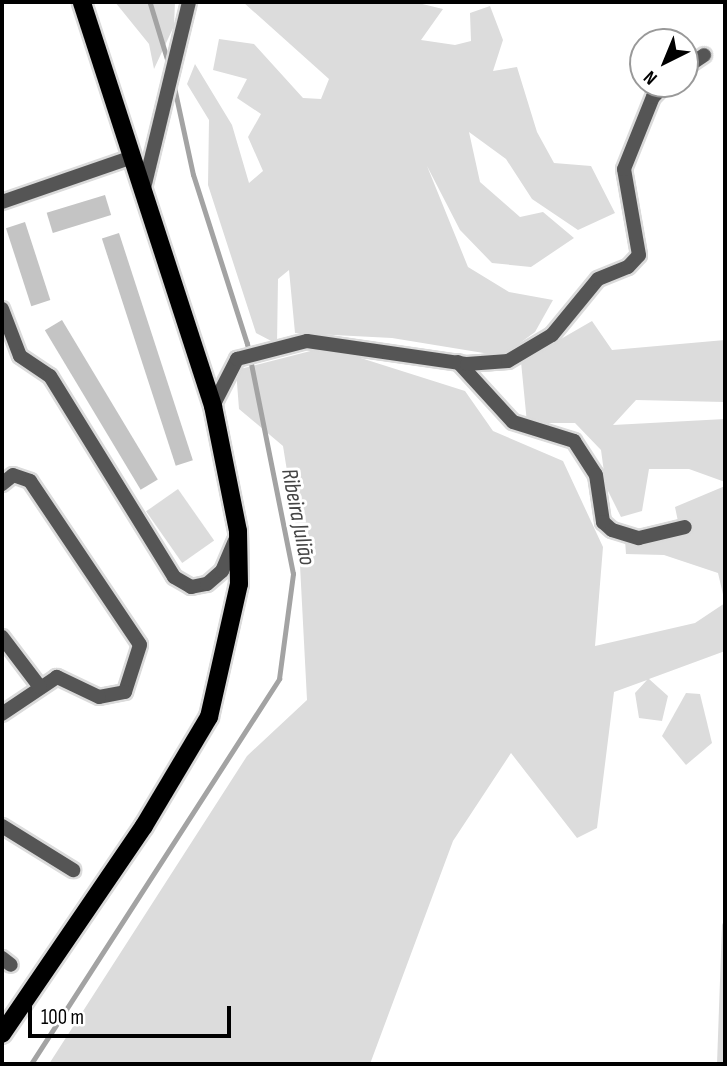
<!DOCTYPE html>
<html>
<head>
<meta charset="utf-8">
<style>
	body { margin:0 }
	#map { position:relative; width:727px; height:1066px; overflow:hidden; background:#fff; font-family:"Sofia Sans Condensed",sans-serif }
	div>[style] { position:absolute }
	.green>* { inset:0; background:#dcdcdc; transform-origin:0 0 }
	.stream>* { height:4.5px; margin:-2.25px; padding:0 2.25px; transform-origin:2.25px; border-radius:2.25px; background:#a3a3a3 }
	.building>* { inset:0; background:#c4c4c4; transform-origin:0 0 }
	.roads { filter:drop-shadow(2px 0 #dbdbdb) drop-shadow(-2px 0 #dbdbdb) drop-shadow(0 2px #dbdbdb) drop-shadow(0 -2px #dbdbdb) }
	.minor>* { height:14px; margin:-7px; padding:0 7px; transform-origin:7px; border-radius:7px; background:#555 }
	.major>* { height:18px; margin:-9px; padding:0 9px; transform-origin:9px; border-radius:9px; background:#000 }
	span { translate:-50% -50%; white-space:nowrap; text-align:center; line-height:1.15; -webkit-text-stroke:6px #fff; paint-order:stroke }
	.water-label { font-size:23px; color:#444; font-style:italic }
	.frame { position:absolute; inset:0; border:4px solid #000; pointer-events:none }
	.north { position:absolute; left:629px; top:28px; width:70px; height:70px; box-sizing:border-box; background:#fff; border:2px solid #999; border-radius:50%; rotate:223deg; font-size:19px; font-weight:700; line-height:28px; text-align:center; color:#000 }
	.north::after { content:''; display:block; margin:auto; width:24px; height:32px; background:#000; clip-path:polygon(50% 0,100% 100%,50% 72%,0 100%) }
	.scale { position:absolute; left:28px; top:1006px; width:203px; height:32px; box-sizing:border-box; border:4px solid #000; border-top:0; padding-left:9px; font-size:21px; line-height:24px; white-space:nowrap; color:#000; -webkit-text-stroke:5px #fff; paint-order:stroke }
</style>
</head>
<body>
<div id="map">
	<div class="green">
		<i style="clip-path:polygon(115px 2px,175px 2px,174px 26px,154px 69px,149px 44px)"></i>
		<i style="clip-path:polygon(243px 2px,414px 2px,443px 9px,421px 40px,455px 45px,471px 41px,470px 13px,490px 6px,503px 40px,493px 71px,517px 67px,537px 132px,554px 163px,591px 166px,615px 213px,578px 230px,532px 199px,506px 159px,469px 132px,480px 182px,520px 217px,543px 212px,574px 238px,531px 267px,492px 263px,460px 230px,427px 166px,468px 267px,509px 292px,553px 300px,535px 332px,502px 356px,392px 338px,295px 333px,289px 270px,278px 279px,277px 344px,256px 333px,208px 185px,209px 120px,187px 84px,195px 64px,232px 125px,249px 183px,263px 171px,248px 137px,261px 114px,237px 98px,247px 79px,213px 70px,219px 39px,254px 44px,303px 98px,321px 99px,329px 79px)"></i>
		<i style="clip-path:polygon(592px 321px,612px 350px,725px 340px,725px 402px,636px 400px,613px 425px,725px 419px,725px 482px,689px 469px,649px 469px,642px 511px,621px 517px,606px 487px,601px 450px,575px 423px,527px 423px,521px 362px)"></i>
		<i style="clip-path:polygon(326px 347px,465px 391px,493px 431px,563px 461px,603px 547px,595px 646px,695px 623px,725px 603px,725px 651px,649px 679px,668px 696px,662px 721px,639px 718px,635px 693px,647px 680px,614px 692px,597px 828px,577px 838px,511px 753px,453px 841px,370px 1064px,49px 1064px,247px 756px,307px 700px,299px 546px,283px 446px,239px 409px,236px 370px)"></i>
		<i style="clip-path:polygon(725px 486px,725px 603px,718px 573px,664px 555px,626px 554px,625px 540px,653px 533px,681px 536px,675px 507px)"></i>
		<i style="left:178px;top:489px;width:63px;height:39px;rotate:55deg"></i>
		<i style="clip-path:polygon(686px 693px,700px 694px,712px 743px,686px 765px,662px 736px)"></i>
		<i style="clip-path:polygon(725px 918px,725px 1064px,717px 1064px,722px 925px)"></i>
	</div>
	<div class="stream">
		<i style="left:150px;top:2px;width:65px;rotate:73deg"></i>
		<i style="left:31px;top:1064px;width:458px;rotate:-57.2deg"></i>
		<i style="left:279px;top:679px;width:106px;rotate:-82.4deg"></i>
		<i style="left:293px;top:574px;width:235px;rotate:-101.3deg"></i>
		<i style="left:247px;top:344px;width:177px;rotate:-107.7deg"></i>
		<i style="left:193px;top:175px;width:90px;rotate:-102.2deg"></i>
	</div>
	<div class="building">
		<i style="left:105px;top:195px;width:21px;height:61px;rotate:73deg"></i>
		<i style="left:25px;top:222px;width:82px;height:20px;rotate:72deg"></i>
		<i style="left:119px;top:233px;width:239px;height:18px;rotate:72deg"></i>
		<i style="left:62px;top:320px;width:186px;height:20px;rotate:59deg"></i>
	</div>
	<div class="roads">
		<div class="minor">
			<i style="left:685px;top:68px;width:23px;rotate:-34deg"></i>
			<i style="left:144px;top:188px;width:191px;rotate:-76.4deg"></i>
			<i style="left:2px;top:202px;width:139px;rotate:-19deg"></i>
			<i style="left:2px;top:309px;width:50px;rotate:69deg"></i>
			<i style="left:20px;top:356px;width:36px;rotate:34deg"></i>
			<i style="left:50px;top:376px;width:236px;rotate:58.3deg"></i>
			<i style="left:174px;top:577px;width:20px;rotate:30deg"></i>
			<i style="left:191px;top:587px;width:16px;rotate:-11deg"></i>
			<i style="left:207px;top:584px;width:20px;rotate:-41deg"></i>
			<i style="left:222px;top:571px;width:33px;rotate:-67deg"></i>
			<i style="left:458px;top:362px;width:81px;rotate:47.5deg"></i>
			<i style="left:513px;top:422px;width:64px;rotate:17.3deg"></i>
			<i style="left:574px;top:441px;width:40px;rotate:57.1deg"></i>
			<i style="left:596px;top:475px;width:48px;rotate:81.5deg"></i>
			<i style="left:603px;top:522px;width:12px;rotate:42deg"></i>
			<i style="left:612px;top:530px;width:28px;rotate:17deg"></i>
			<i style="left:639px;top:538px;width:47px;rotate:-13.4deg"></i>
			<i style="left:213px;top:406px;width:53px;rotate:-62.9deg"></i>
			<i style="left:237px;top:359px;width:72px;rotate:-14.4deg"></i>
			<i style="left:307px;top:341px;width:162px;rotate:8.2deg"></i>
			<i style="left:467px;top:364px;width:41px;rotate:-4.2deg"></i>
			<i style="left:508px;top:361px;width:51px;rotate:-30.6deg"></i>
			<i style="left:552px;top:335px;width:72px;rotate:-50.6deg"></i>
			<i style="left:598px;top:279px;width:32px;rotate:-22deg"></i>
			<i style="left:628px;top:267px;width:16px;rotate:-47deg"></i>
			<i style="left:639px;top:255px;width:87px;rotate:-99.9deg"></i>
			<i style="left:624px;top:169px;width:78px;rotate:-68.1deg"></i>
			<i style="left:653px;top:97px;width:18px;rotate:-45deg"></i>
			<i style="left:2px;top:484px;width:14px;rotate:-39deg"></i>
			<i style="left:13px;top:475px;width:18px;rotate:19deg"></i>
			<i style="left:30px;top:481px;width:197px;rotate:56.1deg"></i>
			<i style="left:140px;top:645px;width:49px;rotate:107.7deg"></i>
			<i style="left:125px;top:692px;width:26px;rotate:169deg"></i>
			<i style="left:99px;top:697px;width:47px;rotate:-154.5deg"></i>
			<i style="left:57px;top:677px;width:66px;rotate:146.1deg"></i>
			<i style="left:2px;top:637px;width:63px;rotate:52.8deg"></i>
			<i style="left:2px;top:826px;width:84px;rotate:31.8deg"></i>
			<i style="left:2px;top:958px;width:11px;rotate:38deg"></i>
		</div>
		<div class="major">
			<i style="left:2px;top:1034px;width:252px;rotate:-55.7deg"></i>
			<i style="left:144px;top:826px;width:127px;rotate:-59.2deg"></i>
			<i style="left:209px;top:717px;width:136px;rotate:-77.3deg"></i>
			<i style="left:239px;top:584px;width:53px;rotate:-91.1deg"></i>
			<i style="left:238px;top:531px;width:127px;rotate:-101.3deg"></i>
			<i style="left:213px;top:406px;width:425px;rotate:-108deg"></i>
		</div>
	</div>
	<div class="water-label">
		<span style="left:298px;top:517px;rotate:79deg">Ribeira Julião</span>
	</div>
	<div class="frame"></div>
	<div class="north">N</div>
	<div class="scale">100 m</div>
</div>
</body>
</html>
